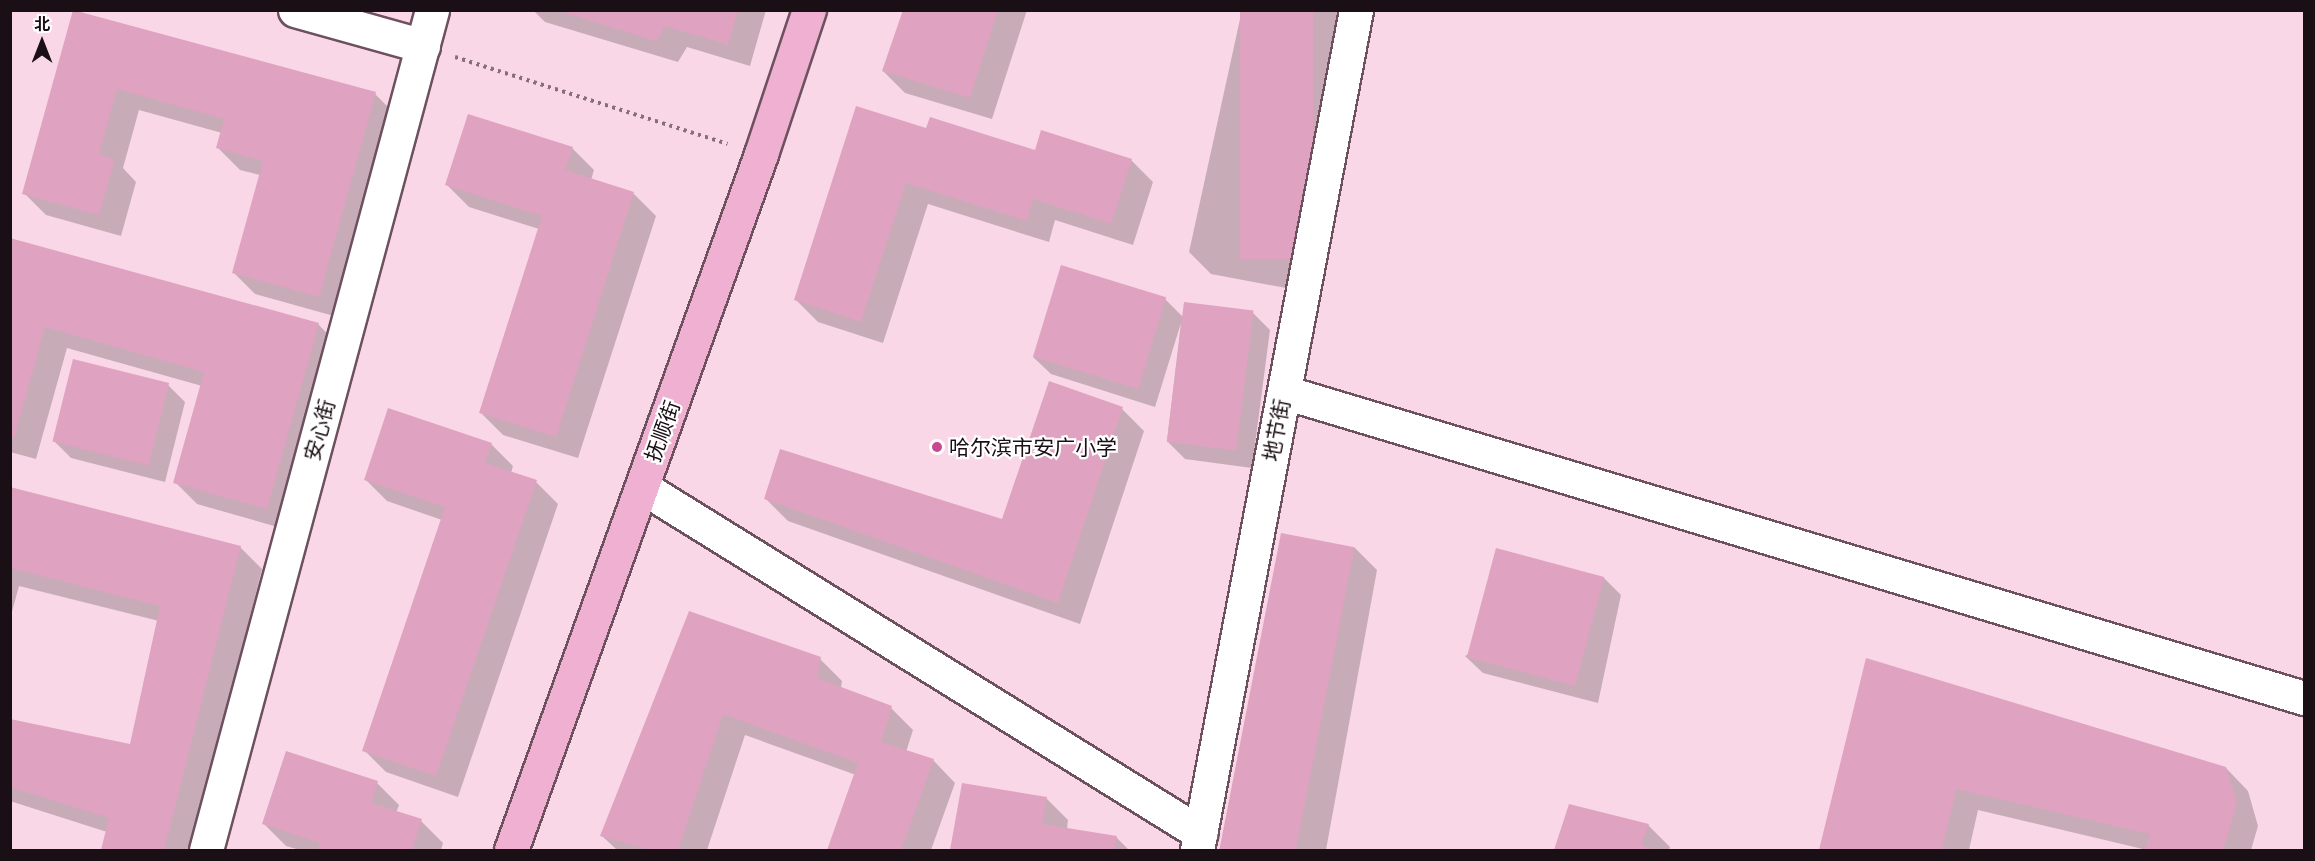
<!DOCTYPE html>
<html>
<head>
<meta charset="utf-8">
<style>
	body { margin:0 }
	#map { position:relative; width:2315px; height:861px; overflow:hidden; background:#f9d7e7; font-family:Lato,"Noto Sans SC",sans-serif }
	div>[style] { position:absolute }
	.shadow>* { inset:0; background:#0003 }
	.building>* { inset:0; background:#dfa2c0; transform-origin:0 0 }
	.path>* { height:4px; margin-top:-2px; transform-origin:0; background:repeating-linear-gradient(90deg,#856f7a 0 3px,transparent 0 7.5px) }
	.roads { filter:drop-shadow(2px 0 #6d515f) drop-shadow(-2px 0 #6d515f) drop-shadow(0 2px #6d515f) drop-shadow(0 -2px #6d515f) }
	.minor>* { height:33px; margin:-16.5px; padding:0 16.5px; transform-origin:16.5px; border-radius:16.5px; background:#fff }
	.major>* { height:33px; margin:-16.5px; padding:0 16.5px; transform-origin:16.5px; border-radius:16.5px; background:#efb0d2 }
	.dots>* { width:16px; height:16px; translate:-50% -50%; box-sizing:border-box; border:3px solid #fff; border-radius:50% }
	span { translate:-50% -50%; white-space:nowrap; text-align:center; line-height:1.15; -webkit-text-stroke:4.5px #fff; paint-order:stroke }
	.street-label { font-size:21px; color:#1a0f15 }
	.poi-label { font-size:21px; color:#1a0f15 }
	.left { translate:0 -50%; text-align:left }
	.frame { position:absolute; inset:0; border:12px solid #1a0f15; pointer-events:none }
	.north { position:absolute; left:12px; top:12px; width:60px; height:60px; -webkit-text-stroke:4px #fff; paint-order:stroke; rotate:0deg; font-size:16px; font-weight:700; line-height:24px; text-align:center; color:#1a0f15 }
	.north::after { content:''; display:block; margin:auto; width:21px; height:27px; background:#1a0f15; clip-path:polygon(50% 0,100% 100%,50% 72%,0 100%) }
</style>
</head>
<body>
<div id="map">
	<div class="shadow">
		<i style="clip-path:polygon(533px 10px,766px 10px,750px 66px,687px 47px,678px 62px,545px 22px)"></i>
		<i style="clip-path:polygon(905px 10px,1027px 10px,992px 119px,905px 93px,883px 71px)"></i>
		<i style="clip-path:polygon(1242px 10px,1339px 10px,1286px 288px,1211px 274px,1189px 252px)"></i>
		<i style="clip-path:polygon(74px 11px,375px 94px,397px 116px,341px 318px,255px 294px,233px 272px,260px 175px,240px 170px,218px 148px,222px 133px,139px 110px,123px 168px,136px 182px,121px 236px,46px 215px,24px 193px)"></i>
		<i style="clip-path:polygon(927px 130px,1036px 152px,1131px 160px,1153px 182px,1133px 245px,1055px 220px,1049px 242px,928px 204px,883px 343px,818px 322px,796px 300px)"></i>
		<i style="clip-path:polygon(572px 148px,594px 170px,591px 180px,634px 194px,656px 216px,578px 458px,503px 435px,481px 413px,539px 229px,469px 207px,447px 185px)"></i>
		<i style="clip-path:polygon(10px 239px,318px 324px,340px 347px,288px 530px,197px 504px,175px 482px,202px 386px,67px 348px,36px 459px,10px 452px)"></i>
		<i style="clip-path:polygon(1165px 299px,1184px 318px,1252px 312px,1270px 330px,1252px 468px,1185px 459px,1167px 441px,1181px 323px,1155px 407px,1051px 374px,1033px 357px)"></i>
		<i style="clip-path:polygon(168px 385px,185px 402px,165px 482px,71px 458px,54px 441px)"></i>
		<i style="clip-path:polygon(1122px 409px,1144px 431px,1080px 624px,788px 521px,766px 499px,1003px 521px)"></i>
		<i style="clip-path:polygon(491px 444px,513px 466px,511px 473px,536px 482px,558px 504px,458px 797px,386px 772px,364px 750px,442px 520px,387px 501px,365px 479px)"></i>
		<i style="clip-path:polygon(10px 489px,240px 547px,262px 569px,191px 850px,103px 850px,107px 832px,10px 801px,10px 720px,131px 746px,159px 621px,19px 586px,10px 619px)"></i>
		<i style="clip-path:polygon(1282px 535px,1355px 548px,1377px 570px,1326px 850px,1225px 850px)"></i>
		<i style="clip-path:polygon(1604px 578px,1621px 595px,1598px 703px,1483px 673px,1465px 656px)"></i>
		<i style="clip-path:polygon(690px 613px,820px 659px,842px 681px,841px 688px,891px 708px,913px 730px,906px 752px,933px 760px,955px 783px,931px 850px,829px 850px,856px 775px,745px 735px,707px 850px,617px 850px,602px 836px)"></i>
		<i style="clip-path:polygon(1867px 660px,2226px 768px,2248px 791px,2258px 826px,2251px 850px,2147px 850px,1978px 810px,1969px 850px,1821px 850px)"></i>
		<i style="clip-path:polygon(377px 783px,399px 805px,396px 813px,421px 821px,443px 843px,441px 850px,300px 850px,286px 846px,264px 824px)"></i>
		<i style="clip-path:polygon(963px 784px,1046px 798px,1068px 820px,1067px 829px,1116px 837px,1129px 850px,951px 850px)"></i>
		<i style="clip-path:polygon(1570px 806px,1648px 825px,1670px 847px,1669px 850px,1556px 850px)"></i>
	</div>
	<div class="building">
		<i style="clip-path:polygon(73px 10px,376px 92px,319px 297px,232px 273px,263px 161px,216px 148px,224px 119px,117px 89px,99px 154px,115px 159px,99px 215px,22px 194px)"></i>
		<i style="clip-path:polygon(556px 10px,738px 10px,728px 45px,665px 26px,656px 41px)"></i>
		<i style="clip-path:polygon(903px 10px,998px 10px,970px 98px,882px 71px)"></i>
		<i style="left:1240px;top:10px;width:73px;height:249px"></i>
		<i style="clip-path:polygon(856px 106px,926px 128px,930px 117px,1035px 150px,1041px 130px,1132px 159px,1111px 224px,1033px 199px,1027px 221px,906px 183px,861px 322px,794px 300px)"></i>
		<i style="clip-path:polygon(468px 114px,573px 147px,565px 170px,634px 192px,556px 437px,479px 413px,542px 216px,445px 185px)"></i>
		<i style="clip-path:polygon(10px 238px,319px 323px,267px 509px,173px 483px,204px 372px,45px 327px,14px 438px,10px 437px)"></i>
		<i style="left:1061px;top:265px;width:110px;height:96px;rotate:17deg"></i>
		<i style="left:1184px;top:302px;width:70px;height:141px;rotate:7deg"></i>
		<i style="left:73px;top:359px;width:99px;height:85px;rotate:14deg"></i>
		<i style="clip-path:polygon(1049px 381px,1123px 407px,1058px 603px,764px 499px,780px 449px,1002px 519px)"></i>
		<i style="clip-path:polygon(388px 408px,492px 443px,485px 463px,537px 480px,436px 776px,362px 751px,445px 507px,364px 480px)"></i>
		<i style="clip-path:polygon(10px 487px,241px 546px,164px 850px,101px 850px,109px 818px,10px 787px,10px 719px,130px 744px,160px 606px,10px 568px)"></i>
		<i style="left:1281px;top:533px;width:75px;height:322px;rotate:11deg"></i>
		<i style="left:1496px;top:548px;width:112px;height:113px;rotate:15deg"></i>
		<i style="clip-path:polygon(689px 611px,821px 657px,817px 678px,892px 706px,881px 742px,934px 759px,901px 850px,827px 850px,858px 763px,723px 714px,678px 850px,650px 850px,600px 836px)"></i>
		<i style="clip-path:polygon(1866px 658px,2226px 767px,2237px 803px,2223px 850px,2145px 850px,2150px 834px,1956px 789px,1942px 850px,1819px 850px)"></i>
		<i style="clip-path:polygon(286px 751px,378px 781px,371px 803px,422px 819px,412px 850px,317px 850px,320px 843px,262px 824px)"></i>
		<i style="clip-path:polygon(962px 783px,1047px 797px,1042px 824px,1117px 836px,1114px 850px,950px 850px)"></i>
		<i style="clip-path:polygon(1569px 804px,1649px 824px,1641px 845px,1654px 850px,1554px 850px)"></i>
	</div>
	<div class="path">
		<i style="left:455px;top:57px;width:286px;rotate:17.7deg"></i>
	</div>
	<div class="roads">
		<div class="minor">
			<i style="left:295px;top:10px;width:133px;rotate:15.7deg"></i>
			<i style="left:1284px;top:392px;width:1065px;rotate:16.7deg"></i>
			<i style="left:642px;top:487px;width:657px;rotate:31.8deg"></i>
			<i style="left:206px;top:850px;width:870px;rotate:-74.94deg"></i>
			<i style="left:1197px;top:850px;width:855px;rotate:-79.28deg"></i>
		</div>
		<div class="major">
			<i style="left:511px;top:850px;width:740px;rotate:-70.24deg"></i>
			<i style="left:761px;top:154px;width:152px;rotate:-71.6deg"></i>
		</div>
	</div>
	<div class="dots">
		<i style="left:937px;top:447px;background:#c74791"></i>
	</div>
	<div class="street-label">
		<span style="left:319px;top:430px;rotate:-75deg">安心街</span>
		<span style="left:1276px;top:430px;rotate:-79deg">地节街</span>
		<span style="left:662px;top:431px;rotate:-70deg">抚顺街</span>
	</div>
	<div class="poi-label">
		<span class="left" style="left:949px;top:447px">哈尔滨市安广小学</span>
	</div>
	<div class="frame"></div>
	<div class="north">北</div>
</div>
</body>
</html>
